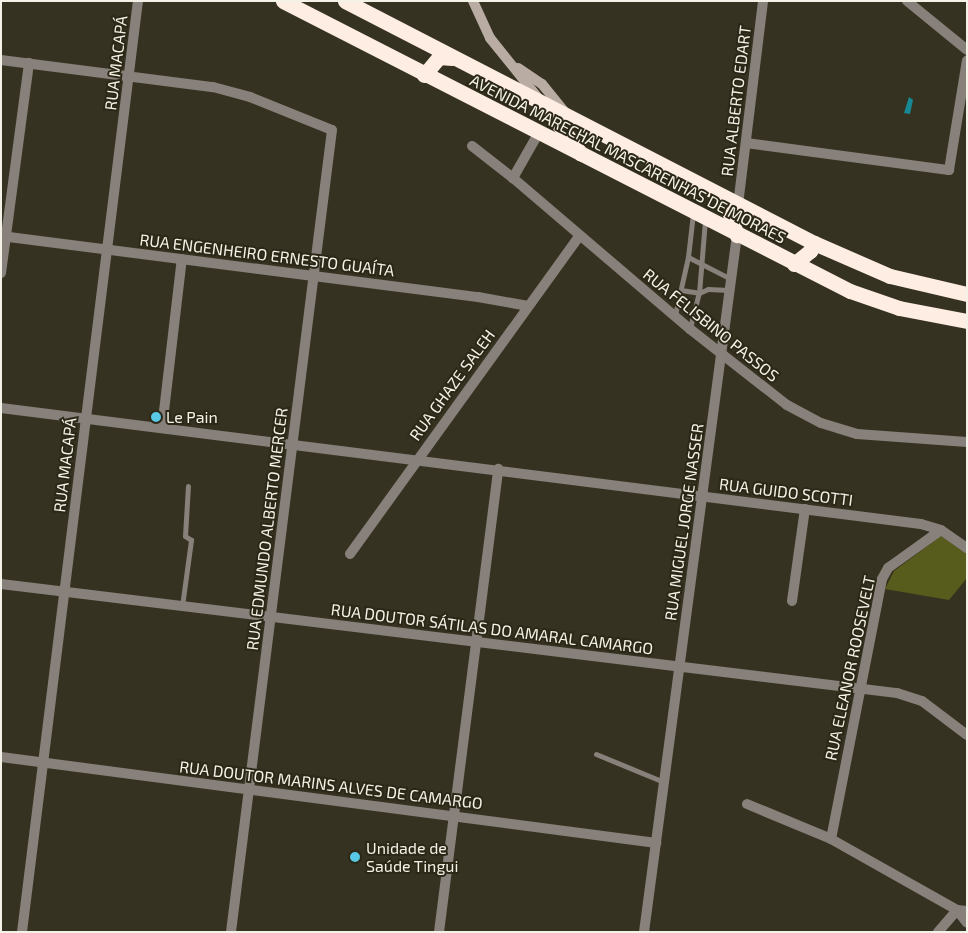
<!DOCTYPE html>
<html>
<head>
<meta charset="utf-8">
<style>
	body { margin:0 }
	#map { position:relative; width:968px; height:933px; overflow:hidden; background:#363221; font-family:"Exo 2",sans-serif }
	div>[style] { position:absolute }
	.green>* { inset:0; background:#575c1c }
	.water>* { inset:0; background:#178894 }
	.lane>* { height:5px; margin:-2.5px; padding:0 2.5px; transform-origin:2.5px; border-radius:2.5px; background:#88807a }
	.street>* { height:10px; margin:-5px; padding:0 5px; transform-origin:5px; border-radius:5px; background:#88807a }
	.secondary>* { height:10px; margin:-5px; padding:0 5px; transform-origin:5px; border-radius:5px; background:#b9aca3 }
	.highway>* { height:15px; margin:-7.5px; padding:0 7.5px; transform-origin:7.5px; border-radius:7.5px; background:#feede2 }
	.dots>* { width:14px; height:14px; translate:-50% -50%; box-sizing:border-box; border:2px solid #2c2817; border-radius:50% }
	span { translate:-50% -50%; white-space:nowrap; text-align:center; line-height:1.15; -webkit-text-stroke:4px #2c2817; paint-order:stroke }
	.street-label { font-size:16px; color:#f4f2e7 }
	.poi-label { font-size:16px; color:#f4f2e7 }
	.left { translate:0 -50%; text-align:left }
	.frame { position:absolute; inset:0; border:2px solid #f4f2e7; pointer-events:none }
</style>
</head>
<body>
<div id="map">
	<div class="green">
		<i style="clip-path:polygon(941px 536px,967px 554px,967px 578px,949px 600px,885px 589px,894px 571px)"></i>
	</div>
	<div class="water">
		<i style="clip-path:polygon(909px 97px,913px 100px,910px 114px,904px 113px)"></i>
	</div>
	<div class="lane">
		<i style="left:688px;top:257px;width:48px;rotate:27.1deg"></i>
		<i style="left:681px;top:290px;width:18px;rotate:9deg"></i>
		<i style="left:699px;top:293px;width:73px;rotate:-85.3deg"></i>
		<i style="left:675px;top:315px;width:59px;rotate:-77.4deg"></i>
		<i style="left:688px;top:257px;width:44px;rotate:-83.5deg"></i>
		<i style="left:690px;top:328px;width:36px;rotate:-76deg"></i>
		<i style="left:699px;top:293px;width:10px;rotate:-24deg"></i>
		<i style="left:708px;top:289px;width:21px;rotate:3deg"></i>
		<i style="left:182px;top:606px;width:67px;rotate:-82.2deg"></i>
		<i style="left:191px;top:540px;width:7px;rotate:-146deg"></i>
		<i style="left:185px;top:536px;width:50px;rotate:-86.6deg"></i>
		<i style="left:596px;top:754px;width:74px;rotate:22.4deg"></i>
	</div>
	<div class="street">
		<i style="left:907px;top:1px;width:77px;rotate:39.2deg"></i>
		<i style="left:1px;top:60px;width:214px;rotate:7.3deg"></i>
		<i style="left:213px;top:87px;width:38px;rotate:15deg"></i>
		<i style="left:250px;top:97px;width:88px;rotate:21.9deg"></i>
		<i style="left:332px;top:130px;width:808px;rotate:97.18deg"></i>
		<i style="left:538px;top:134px;width:51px;rotate:119.6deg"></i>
		<i style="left:513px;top:178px;width:233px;rotate:40.5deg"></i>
		<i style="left:690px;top:329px;width:123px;rotate:38.1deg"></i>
		<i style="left:787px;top:405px;width:38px;rotate:28deg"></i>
		<i style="left:821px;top:423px;width:38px;rotate:17deg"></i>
		<i style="left:857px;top:434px;width:110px;rotate:4.2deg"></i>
		<i style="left:746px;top:143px;width:205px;rotate:7.6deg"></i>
		<i style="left:949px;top:170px;width:111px;rotate:-80.7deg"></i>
		<i style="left:472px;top:146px;width:52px;rotate:38deg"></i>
		<i style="left:738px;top:205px;width:206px;rotate:-83deg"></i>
		<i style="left:1px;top:236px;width:481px;rotate:7.3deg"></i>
		<i style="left:478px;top:297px;width:51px;rotate:10.2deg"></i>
		<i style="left:1px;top:273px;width:212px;rotate:-82.4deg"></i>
		<i style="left:1px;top:408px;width:927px;rotate:7.19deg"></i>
		<i style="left:921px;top:524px;width:21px;rotate:17deg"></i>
		<i style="left:941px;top:530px;width:32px;rotate:35deg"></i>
		<i style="left:162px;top:428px;width:170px;rotate:-83.3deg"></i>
		<i style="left:350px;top:554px;width:393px;rotate:-54.2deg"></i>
		<i style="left:1px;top:584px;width:903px;rotate:6.94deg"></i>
		<i style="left:897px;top:693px;width:26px;rotate:18deg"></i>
		<i style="left:922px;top:701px;width:56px;rotate:37.1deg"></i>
		<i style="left:792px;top:601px;width:93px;rotate:-82deg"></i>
		<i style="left:1px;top:757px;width:661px;rotate:7.48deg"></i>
		<i style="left:747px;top:804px;width:91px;rotate:22.6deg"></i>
		<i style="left:831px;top:839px;width:145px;rotate:29.4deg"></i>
		<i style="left:957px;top:910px;width:10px;rotate:6deg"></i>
		<i style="left:831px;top:839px;width:265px;rotate:-78.9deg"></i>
		<i style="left:882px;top:579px;width:13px;rotate:-61deg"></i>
		<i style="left:888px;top:568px;width:65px;rotate:-35.6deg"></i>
		<i style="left:22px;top:932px;width:938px;rotate:-82.9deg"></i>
		<i style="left:439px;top:932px;width:467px;rotate:-82.7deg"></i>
		<i style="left:644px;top:932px;width:703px;rotate:-82.4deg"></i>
		<i style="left:938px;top:932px;width:29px;rotate:-49deg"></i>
		<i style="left:957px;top:910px;width:16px;rotate:52deg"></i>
	</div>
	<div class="secondary">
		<i style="left:473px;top:1px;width:41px;rotate:65.3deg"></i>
		<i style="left:490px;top:38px;width:78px;rotate:51.2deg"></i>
		<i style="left:518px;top:68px;width:29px;rotate:34deg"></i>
		<i style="left:542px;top:84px;width:36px;rotate:51deg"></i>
	</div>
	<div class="highway">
		<i style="left:283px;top:1px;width:637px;rotate:27.09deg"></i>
		<i style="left:850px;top:291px;width:52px;rotate:19.1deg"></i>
		<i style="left:899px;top:308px;width:69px;rotate:10.8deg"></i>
		<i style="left:345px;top:1px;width:528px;rotate:27.29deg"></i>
		<i style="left:814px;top:243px;width:83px;rotate:23.5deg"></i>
		<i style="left:890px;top:276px;width:79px;rotate:13.2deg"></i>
		<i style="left:424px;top:75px;width:23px;rotate:-50deg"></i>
		<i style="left:439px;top:57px;width:13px;rotate:4deg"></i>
		<i style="left:547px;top:109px;width:56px;rotate:52.9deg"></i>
		<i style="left:725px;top:199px;width:38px;rotate:72deg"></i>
		<i style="left:794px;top:264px;width:21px;rotate:-39deg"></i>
		<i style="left:810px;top:251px;width:9px;rotate:-63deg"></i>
	</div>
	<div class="dots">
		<i style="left:156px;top:417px;background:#59c8e4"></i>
		<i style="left:355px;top:857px;background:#59c8e4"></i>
	</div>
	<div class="street-label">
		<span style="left:116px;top:63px;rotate:-83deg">RUA MACAPÁ</span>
		<span style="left:736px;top:101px;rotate:-83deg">RUA ALBERTO EDART</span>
		<span style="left:628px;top:159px;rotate:27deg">AVENIDA MARECHAL MASCARENHAS DE MORAES</span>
		<span style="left:267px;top:255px;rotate:7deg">RUA ENGENHEIRO ERNESTO GUAÍTA</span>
		<span style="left:711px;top:325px;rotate:39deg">RUA FELISBINO PASSOS</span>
		<span style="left:452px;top:385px;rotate:-54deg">RUA GHAZE SALEH</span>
		<span style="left:65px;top:465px;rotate:-83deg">RUA MACAPÁ</span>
		<span style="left:786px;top:492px;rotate:7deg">RUA GUIDO SCOTTI</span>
		<span style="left:684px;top:522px;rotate:-82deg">RUA MIGUEL JORGE NASSER</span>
		<span style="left:267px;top:529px;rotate:-83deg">RUA EDMUNDO ALBERTO MERCER</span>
		<span style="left:492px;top:629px;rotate:7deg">RUA DOUTOR SÁTILAS DO AMARAL CAMARGO</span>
		<span style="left:850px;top:668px;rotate:-78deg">RUA ELEANOR ROOSEVELT</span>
		<span style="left:331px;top:785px;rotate:7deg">RUA DOUTOR MARINS ALVES DE CAMARGO</span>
	</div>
	<div class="poi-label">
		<span class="left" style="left:166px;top:417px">Le Pain</span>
		<span class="left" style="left:366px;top:857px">Unidade de<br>Saúde Tingui</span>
	</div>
	<div class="frame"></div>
</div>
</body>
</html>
